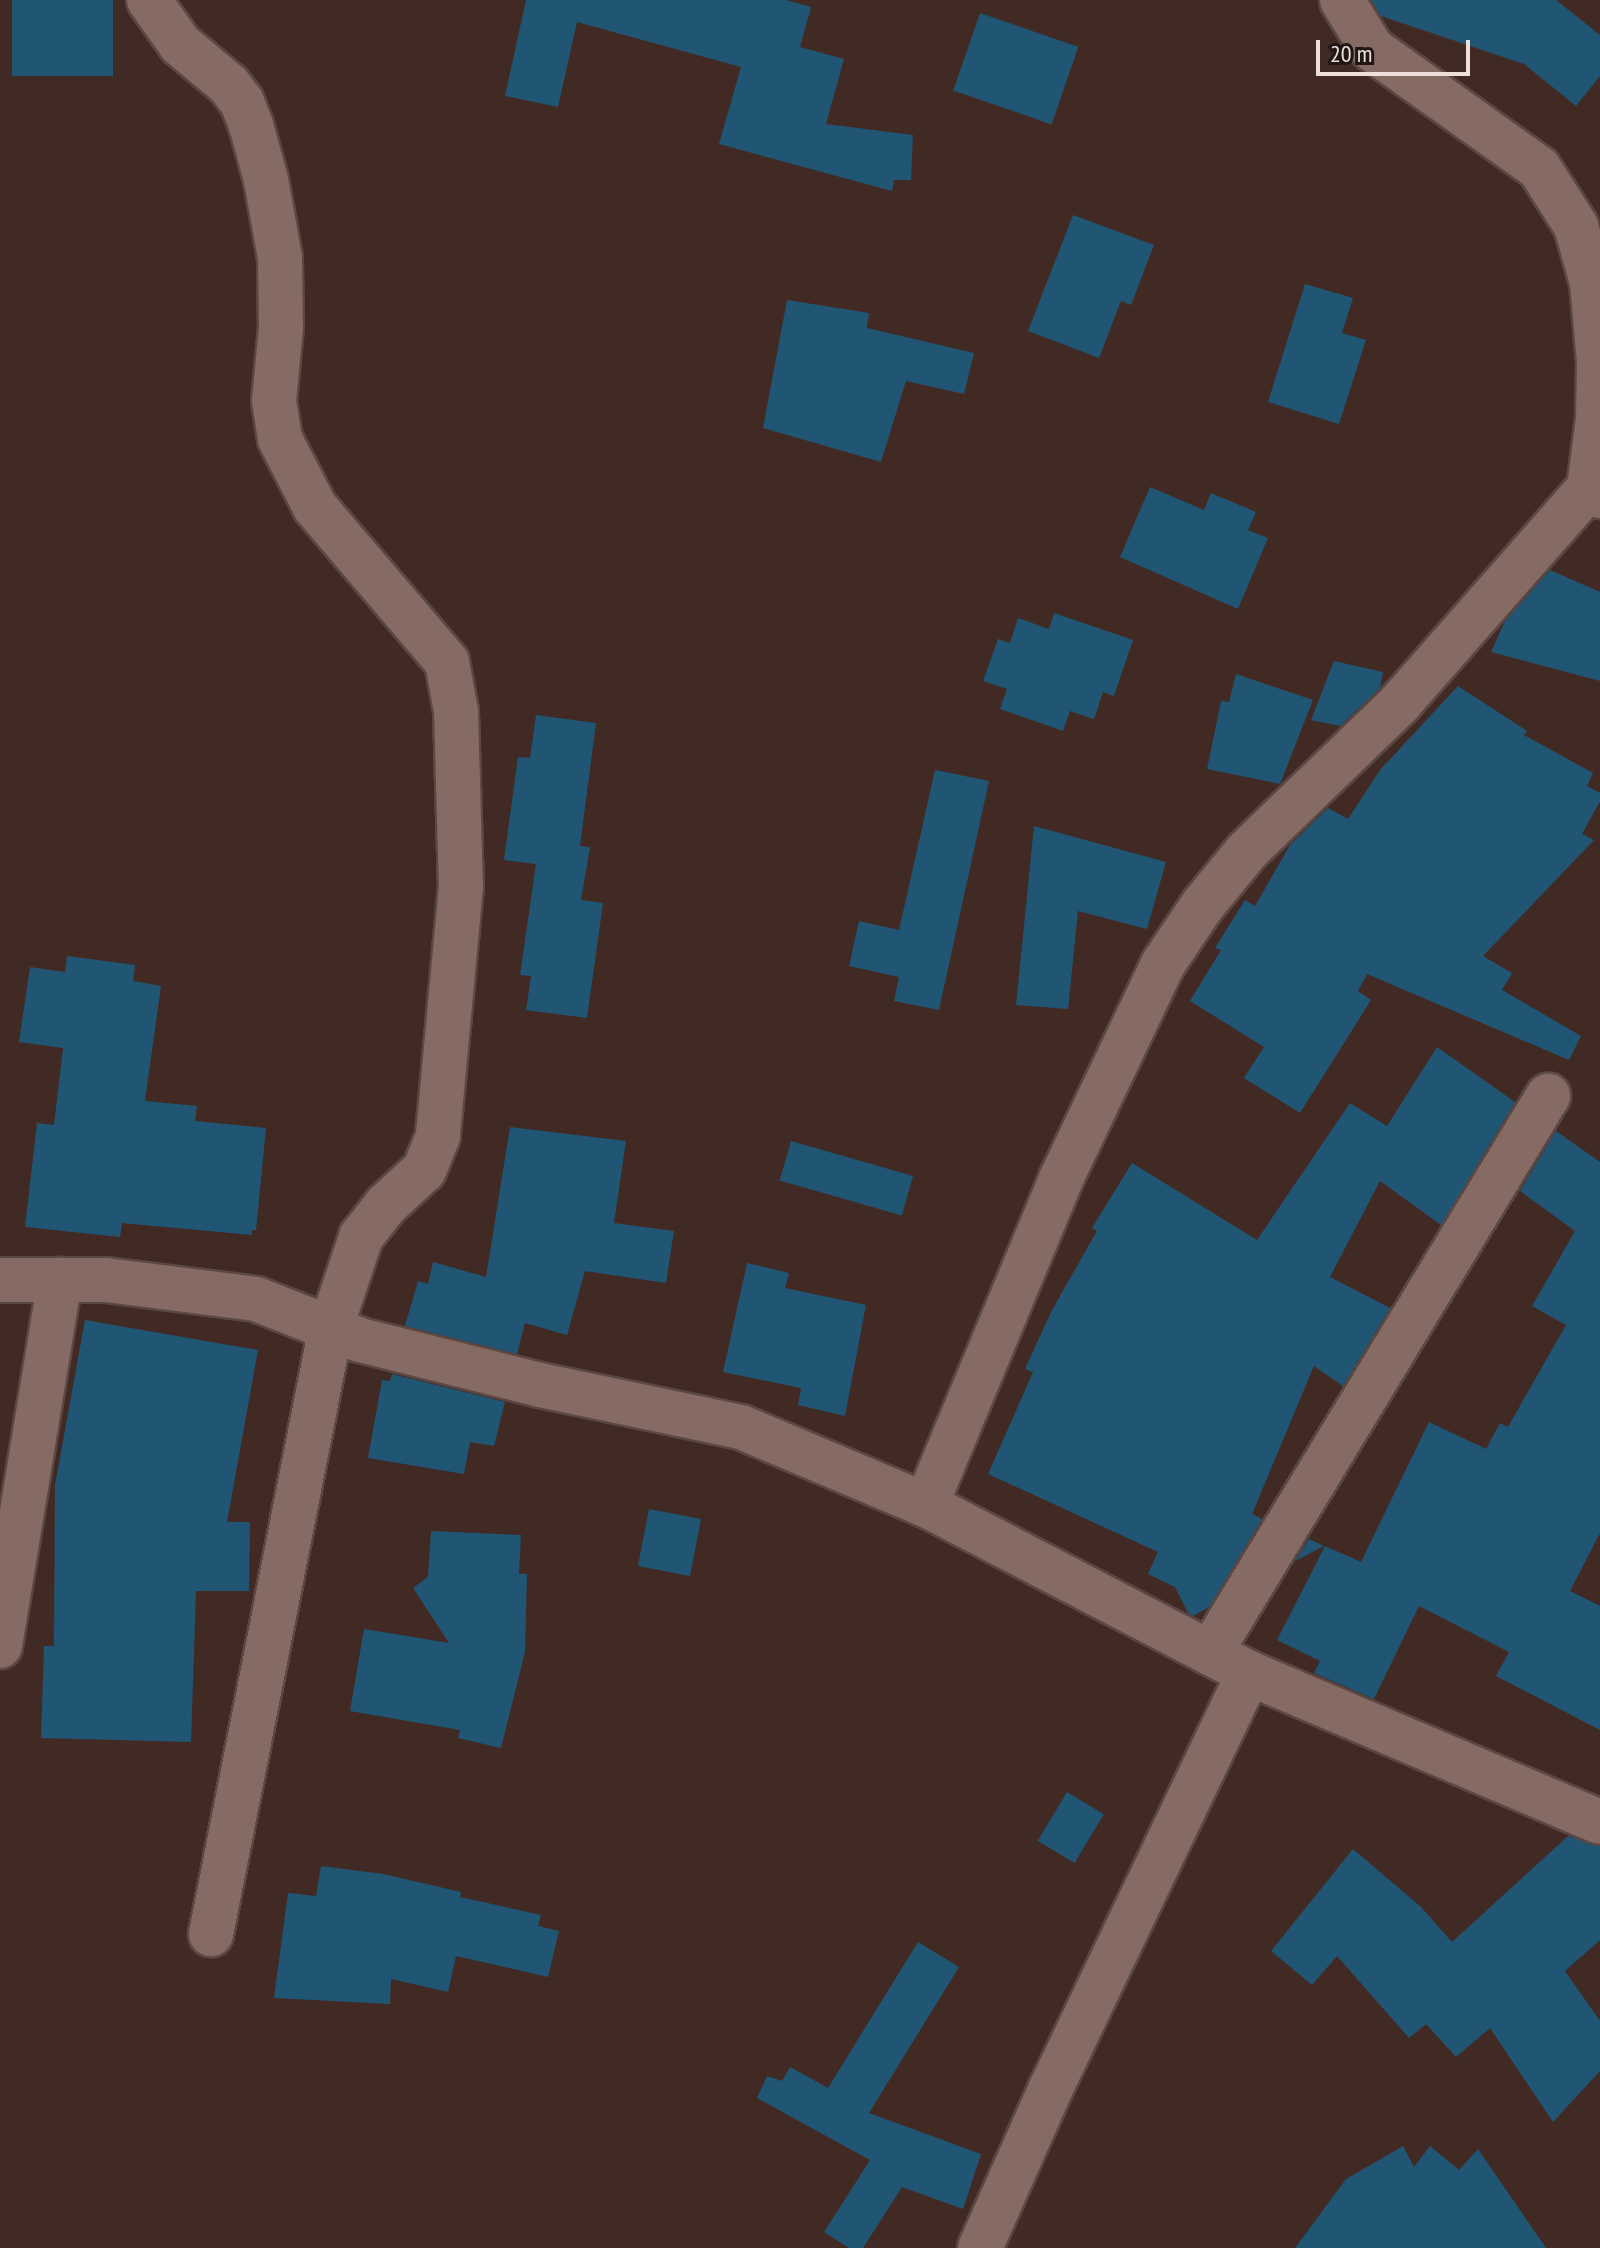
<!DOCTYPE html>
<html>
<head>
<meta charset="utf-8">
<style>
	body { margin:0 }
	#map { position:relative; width:1600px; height:2248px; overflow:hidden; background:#412a24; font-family:"PT Sans Narrow",sans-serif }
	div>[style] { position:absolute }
	.building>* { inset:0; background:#205674; transform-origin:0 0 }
	.roads { filter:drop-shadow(2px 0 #5b4743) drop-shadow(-2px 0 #5b4743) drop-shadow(0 2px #5b4743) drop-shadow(0 -2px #5b4743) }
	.minor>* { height:44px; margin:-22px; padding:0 22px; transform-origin:22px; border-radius:22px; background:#866b64 }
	span { translate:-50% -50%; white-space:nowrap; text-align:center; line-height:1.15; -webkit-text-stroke:7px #201613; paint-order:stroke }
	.scale { position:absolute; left:1316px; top:40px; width:154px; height:36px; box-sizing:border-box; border:4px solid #efdfdb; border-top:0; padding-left:10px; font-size:24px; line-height:28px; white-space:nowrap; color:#efdfdb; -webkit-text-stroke:6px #201613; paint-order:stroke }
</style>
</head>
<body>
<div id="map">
	<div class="building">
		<i style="left:12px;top:0;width:101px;height:76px"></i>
		<i style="clip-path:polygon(526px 0,786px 0,811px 7px,800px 47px,844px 59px,826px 124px,913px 135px,911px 180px,894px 180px,892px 191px,719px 144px,741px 67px,577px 22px,558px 107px,505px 96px)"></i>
		<i style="clip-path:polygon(1371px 0,1556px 0,1600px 35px,1600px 76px,1576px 106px,1524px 64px,1381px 16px)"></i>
		<i style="left:980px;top:13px;width:104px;height:82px;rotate:19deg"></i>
		<i style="clip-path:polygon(1073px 215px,1154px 245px,1131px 305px,1121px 301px,1099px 358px,1028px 331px)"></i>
		<i style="clip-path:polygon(1305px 284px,1353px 298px,1342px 333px,1366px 340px,1339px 424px,1268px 402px)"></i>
		<i style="clip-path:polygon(787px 300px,869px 313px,867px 328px,974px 353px,964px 394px,906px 381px,881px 462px,763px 428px)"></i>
		<i style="clip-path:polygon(1150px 487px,1204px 510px,1211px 493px,1256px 512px,1248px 530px,1268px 538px,1238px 609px,1120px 557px)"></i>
		<i style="clip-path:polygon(1550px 570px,1600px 592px,1600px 681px,1491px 652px,1505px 621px)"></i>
		<i style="clip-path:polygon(1054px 613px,1133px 640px,1114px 696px,1103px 692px,1094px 719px,1070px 711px,1063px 731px,1000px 709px,1007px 689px,983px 681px,998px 639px,1010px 643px,1018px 618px,1049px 629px)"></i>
		<i style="clip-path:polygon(1334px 661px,1383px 672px,1380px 688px,1340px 726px,1311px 720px)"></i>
		<i style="clip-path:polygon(1236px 674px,1313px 700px,1280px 784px,1207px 769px,1221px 701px,1229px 702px)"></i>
		<i style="clip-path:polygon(1458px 686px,1527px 731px,1524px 735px,1593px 773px,1587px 786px,1600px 793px,1600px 801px,1582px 834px,1594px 840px,1483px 956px,1512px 973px,1502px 990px,1581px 1036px,1569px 1060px,1367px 974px,1358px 991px,1371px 1000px,1300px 1113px,1244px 1078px,1264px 1047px,1190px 1001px,1221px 950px,1215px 948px,1245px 900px,1255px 906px,1290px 845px,1328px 808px,1348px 819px,1380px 770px)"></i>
		<i style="clip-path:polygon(536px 715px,596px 723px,580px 846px,590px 847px,581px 900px,603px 903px,587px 1018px,526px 1010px,531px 976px,520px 975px,536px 864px,504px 860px,518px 757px,530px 758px)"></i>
		<i style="clip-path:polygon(935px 770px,989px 781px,939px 1010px,894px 1001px,899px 977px,849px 966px,859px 921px,899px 930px)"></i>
		<i style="clip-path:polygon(1034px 826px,1166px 862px,1147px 929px,1078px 911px,1068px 1009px,1016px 1005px)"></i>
		<i style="clip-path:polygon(67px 956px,135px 965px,133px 981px,161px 986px,145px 1101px,197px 1106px,195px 1121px,266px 1128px,256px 1230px,252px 1230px,252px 1235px,122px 1223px,120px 1237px,25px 1227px,37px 1123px,54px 1125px,63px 1048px,19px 1042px,30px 967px,65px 972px)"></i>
		<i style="clip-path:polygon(1437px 1047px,1515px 1102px,1441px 1225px,1380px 1181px,1330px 1277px,1390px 1308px,1343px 1386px,1314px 1366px,1252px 1514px,1262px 1519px,1209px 1607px,1193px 1616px,1188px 1613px,1175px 1587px,1148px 1574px,1158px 1552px,988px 1474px,1033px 1372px,1025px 1369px,1052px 1310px,1097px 1231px,1092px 1228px,1132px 1163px,1257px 1240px,1350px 1103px,1387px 1126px)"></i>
		<i style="clip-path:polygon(510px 1127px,626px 1141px,614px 1223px,674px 1231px,666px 1283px,585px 1271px,567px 1335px,525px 1323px,517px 1354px,405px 1326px,418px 1281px,428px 1284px,433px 1262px,486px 1277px)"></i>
		<i style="clip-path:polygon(1556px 1131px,1600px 1162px,1600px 1533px,1570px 1591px,1600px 1606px,1600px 1730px,1496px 1676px,1509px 1652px,1419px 1606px,1374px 1699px,1314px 1673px,1320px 1661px,1277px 1640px,1325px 1546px,1361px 1562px,1429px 1422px,1486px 1449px,1500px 1423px,1508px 1427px,1566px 1325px,1532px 1306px,1575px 1231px,1520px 1191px)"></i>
		<i style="left:791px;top:1141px;width:127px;height:41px;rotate:16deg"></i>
		<i style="clip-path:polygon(747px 1263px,789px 1273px,785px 1288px,866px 1305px,845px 1416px,798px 1405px,801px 1388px,723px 1372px)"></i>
		<i style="clip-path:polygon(85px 1320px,258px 1350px,227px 1522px,250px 1522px,249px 1591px,196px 1591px,191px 1742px,41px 1738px,44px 1646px,54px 1646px,55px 1485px)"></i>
		<i style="clip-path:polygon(392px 1374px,505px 1402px,494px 1446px,470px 1442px,464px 1474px,368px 1458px,382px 1380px,390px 1381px)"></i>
		<i style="left:649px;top:1509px;width:53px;height:58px;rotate:11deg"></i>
		<i style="clip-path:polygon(431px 1531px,521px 1535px,519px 1574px,527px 1574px,525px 1652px,501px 1748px,458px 1738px,460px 1730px,350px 1711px,364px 1629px,449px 1643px,413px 1588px,428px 1577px)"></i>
		<i style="clip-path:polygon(1309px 1539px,1324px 1546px,1295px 1561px)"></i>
		<i style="left:1067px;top:1792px;width:43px;height:57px;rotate:31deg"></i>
		<i style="clip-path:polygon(1568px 1836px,1600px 1846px,1600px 1940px,1565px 1971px,1600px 2021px,1600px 2071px,1553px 2122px,1490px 2028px,1456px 2057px,1426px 2024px,1409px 2038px,1337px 1956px,1312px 1985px,1271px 1951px,1353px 1849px,1421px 1907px,1452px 1942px)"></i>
		<i style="clip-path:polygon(321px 1866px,383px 1874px,461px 1892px,460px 1897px,541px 1915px,538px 1926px,559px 1931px,548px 1977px,456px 1956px,448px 1992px,391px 1979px,390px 2004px,274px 1998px,288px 1893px,316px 1896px)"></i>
		<i style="clip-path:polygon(918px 1942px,959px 1967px,869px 2113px,981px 2154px,963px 2209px,902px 2187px,863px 2248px,849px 2248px,824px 2232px,870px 2160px,757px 2098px,767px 2076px,782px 2081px,790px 2067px,828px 2088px)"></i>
		<i style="clip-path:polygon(1403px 2146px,1414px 2167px,1430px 2146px,1459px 2170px,1478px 2149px,1546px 2248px,1295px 2248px,1346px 2179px)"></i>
	</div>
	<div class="roads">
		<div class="minor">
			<i style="left:149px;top:0;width:54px;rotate:54.8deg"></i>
			<i style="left:180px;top:44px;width:64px;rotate:39.9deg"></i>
			<i style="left:229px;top:85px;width:21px;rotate:53deg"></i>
			<i style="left:242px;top:102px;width:25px;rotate:69deg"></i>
			<i style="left:251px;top:125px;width:57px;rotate:74.7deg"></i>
			<i style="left:266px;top:180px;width:79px;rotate:79.8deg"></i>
			<i style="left:280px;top:258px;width:69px;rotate:89.2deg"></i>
			<i style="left:281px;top:327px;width:74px;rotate:95.4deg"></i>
			<i style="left:274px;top:401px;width:38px;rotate:81deg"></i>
			<i style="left:280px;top:439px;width:76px;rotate:62.8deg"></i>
			<i style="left:315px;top:507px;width:204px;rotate:49.6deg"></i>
			<i style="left:447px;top:662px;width:50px;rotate:79.6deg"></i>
			<i style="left:456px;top:711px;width:175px;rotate:88.4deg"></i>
			<i style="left:461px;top:886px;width:251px;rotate:95.3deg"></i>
			<i style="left:438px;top:1136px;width:37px;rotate:112deg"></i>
			<i style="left:424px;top:1170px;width:52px;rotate:137.4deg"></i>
			<i style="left:386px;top:1205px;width:41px;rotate:128deg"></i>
			<i style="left:361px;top:1237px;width:95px;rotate:108.4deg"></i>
			<i style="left:331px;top:1327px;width:619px;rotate:101.18deg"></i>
			<i style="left:1342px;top:0;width:57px;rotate:58.5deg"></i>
			<i style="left:1372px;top:49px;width:205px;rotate:35.5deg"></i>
			<i style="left:1539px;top:168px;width:69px;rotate:57.5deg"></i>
			<i style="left:1576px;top:226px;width:59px;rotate:74.3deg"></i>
			<i style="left:1592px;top:283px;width:80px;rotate:85deg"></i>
			<i style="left:1599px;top:363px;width:55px;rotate:91deg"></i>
			<i style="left:1598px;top:418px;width:71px;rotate:97.3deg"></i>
			<i style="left:0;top:1280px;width:106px"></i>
			<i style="left:106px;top:1280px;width:151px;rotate:7.2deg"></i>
			<i style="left:256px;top:1299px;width:112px;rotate:21.5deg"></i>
			<i style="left:360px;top:1340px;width:186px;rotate:14deg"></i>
			<i style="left:540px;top:1385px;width:205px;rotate:11.8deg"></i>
			<i style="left:741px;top:1427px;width:201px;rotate:22.9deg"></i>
			<i style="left:926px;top:1505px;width:364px;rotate:27.5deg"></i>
			<i style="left:1249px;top:1673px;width:381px;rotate:23deg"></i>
			<i style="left:926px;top:1505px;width:353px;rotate:-67.5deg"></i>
			<i style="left:1061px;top:1179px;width:238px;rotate:-64.6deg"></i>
			<i style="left:1163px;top:964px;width:70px;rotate:-56.1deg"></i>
			<i style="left:1202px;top:906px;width:71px;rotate:-50.7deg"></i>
			<i style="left:1247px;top:851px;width:213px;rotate:-44deg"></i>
			<i style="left:1400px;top:703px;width:286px;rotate:-48.7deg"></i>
			<i style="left:1589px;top:488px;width:14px;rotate:36deg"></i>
			<i style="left:0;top:1646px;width:371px;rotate:-80.7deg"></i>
			<i style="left:1210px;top:1653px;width:652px;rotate:-58.75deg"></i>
			<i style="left:980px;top:2248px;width:175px;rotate:-66.1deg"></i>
			<i style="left:1051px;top:2088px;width:460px;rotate:-64.5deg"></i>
		</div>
	</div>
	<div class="scale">20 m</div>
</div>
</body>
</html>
